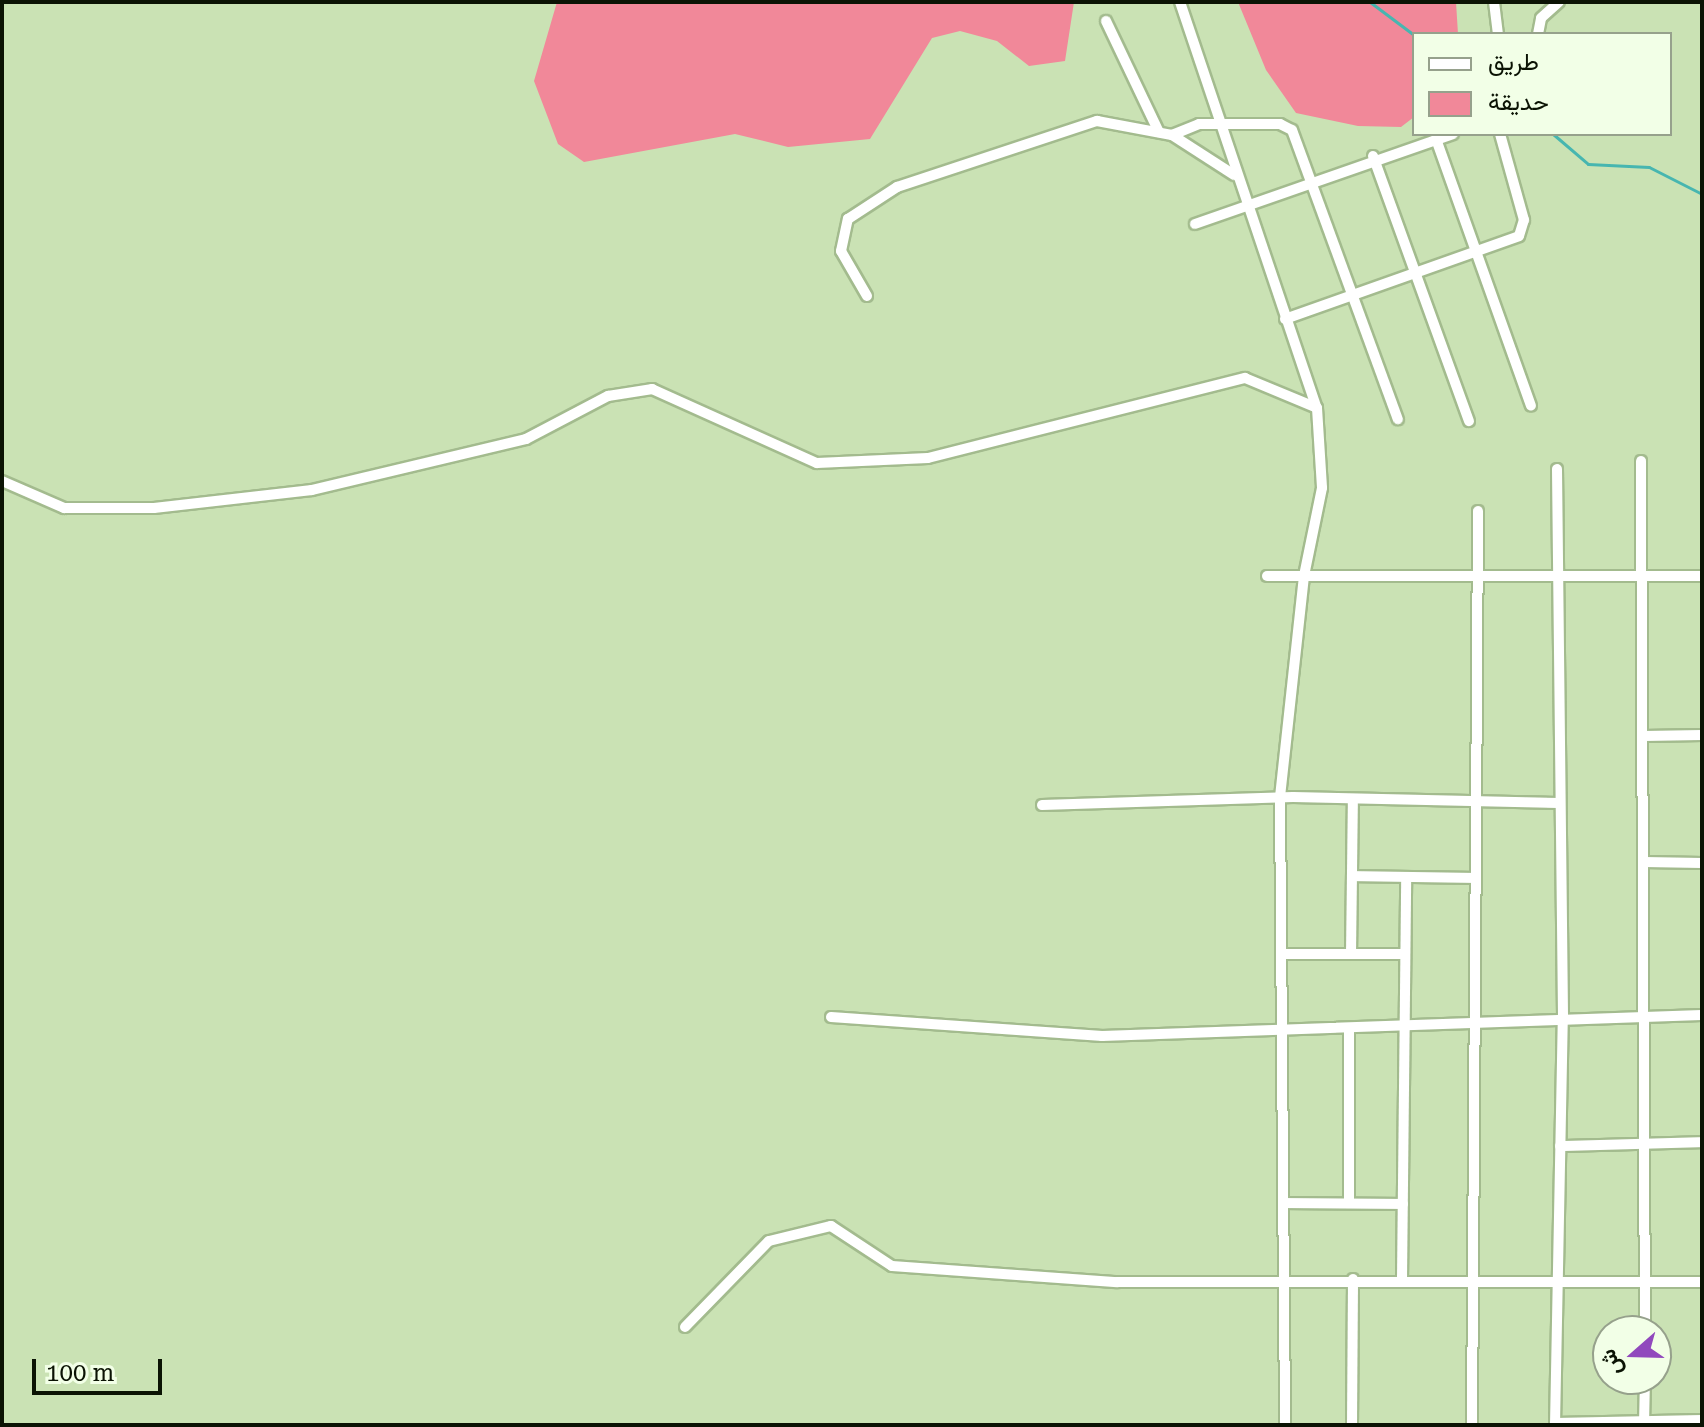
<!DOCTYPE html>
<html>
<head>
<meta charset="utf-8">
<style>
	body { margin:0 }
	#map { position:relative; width:1704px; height:1427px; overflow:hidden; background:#cae2b4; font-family:"Roboto Serif",Vazirmatn,serif }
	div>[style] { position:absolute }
	.green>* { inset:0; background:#f18899 }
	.stream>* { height:3px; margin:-1.5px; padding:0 1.5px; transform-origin:1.5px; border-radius:1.5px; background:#47b6b0 }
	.roads { filter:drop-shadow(2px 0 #a3bb8e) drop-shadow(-2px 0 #a3bb8e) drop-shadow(0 2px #a3bb8e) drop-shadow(0 -2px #a3bb8e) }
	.minor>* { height:10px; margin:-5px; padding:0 5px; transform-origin:5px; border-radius:5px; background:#fff }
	span { translate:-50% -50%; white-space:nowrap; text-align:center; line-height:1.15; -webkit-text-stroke:8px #f2ffe7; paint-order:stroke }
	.frame { position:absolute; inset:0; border:4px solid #0b1304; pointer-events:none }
	.legend { position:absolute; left:1412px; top:32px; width:260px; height:104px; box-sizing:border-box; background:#f2ffe7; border:2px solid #96a18c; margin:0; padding:10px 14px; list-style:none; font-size:24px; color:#0b1304 }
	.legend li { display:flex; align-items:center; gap:16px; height:40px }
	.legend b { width:40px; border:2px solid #96a18c }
	.north { position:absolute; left:1592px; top:1315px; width:80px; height:80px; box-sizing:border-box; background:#f2ffe7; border:2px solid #96a18c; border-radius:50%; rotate:250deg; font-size:22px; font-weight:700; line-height:32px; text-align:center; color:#0b1304 }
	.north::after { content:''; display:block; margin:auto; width:28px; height:36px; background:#9149bd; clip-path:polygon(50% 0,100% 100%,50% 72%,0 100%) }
	.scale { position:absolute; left:32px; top:1359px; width:130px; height:36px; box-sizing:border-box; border:4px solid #0b1304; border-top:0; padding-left:10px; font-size:24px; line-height:28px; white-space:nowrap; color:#0b1304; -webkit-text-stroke:6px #f2ffe7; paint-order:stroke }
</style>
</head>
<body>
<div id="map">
	<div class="green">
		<i style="clip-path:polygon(557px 2px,1074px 2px,1065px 61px,1029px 66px,997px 41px,960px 31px,932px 38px,870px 139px,788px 147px,735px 134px,584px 162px,558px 144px,534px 81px)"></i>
		<i style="clip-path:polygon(1238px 2px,1456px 2px,1458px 34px,1414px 34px,1414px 117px,1401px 127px,1358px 126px,1296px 113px,1266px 70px)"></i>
	</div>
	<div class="stream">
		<i style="left:1370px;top:2px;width:55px;rotate:36.9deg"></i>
		<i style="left:1553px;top:134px;width:46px;rotate:40.6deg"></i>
		<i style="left:1588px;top:164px;width:61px;rotate:2.8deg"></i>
		<i style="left:1649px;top:167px;width:59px;rotate:27deg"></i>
	</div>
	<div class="roads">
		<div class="minor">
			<i style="left:1180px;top:2px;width:428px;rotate:71.4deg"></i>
			<i style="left:1494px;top:2px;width:32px;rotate:83deg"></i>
			<i style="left:1106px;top:21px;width:123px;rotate:64.5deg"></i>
			<i style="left:1538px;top:34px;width:16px;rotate:-79deg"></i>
			<i style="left:1541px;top:18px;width:24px;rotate:-42deg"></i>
			<i style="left:1172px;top:135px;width:74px;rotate:32.8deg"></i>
			<i style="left:1436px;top:139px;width:283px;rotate:70.4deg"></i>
			<i style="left:1373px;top:156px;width:282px;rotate:70.1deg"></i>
			<i style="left:1195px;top:224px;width:273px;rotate:-19.2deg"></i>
			<i style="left:867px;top:296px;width:52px;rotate:-120deg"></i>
			<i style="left:841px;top:251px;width:33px;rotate:-78deg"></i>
			<i style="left:848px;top:219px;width:59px;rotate:-33.1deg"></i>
			<i style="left:897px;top:187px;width:211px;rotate:-18.3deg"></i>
			<i style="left:1097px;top:121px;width:76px;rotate:10.6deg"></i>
			<i style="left:1172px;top:135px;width:29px;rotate:-22deg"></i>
			<i style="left:1199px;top:124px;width:81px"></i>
			<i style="left:1280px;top:124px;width:13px;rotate:27deg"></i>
			<i style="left:1292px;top:130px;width:308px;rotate:69.9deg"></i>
			<i style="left:1285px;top:319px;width:248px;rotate:-19.5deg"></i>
			<i style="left:1519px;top:236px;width:17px;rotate:-73deg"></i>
			<i style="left:1524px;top:220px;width:89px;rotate:-105.6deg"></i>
			<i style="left:1641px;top:461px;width:870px;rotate:89.74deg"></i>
			<i style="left:2px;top:481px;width:68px;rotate:23.5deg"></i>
			<i style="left:64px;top:508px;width:90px"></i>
			<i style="left:154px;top:508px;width:159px;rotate:-6.5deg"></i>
			<i style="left:312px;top:490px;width:220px;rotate:-13.4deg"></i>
			<i style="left:526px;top:439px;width:93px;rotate:-27.7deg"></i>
			<i style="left:608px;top:396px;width:45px;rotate:-9deg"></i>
			<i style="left:652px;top:389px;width:181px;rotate:24.2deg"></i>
			<i style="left:817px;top:463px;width:111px;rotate:-2.6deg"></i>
			<i style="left:928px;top:458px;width:327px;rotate:-14.2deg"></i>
			<i style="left:1245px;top:378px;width:78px;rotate:22.6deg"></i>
			<i style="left:1317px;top:408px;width:80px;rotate:86.4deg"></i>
			<i style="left:1322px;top:488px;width:90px;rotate:101.6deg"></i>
			<i style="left:1304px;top:576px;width:223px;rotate:96.2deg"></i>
			<i style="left:1280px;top:798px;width:627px;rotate:89.54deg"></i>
			<i style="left:1267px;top:576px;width:435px"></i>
			<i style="left:1644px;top:736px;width:58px;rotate:-1deg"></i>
			<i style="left:1042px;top:805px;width:251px;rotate:-1.8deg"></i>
			<i style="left:1293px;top:797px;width:266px;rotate:1.3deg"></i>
			<i style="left:1644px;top:862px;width:58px;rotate:1deg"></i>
			<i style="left:1352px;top:876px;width:121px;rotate:0.9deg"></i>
			<i style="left:1282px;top:954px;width:123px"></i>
			<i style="left:1351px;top:954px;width:155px;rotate:-89.3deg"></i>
			<i style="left:831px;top:1017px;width:272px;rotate:4deg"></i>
			<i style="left:1102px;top:1036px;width:600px;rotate:-2deg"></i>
			<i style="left:1349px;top:1029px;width:174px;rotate:90deg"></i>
			<i style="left:1560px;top:1146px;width:142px;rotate:-1.6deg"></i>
			<i style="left:1285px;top:1203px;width:118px;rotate:0.5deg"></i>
			<i style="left:1402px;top:1279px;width:402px;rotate:-89.4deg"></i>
			<i style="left:685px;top:1327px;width:120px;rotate:-45.7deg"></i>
			<i style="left:769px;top:1241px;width:64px;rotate:-13.6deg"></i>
			<i style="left:831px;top:1226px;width:73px;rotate:33.3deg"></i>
			<i style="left:892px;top:1266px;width:226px;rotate:4.1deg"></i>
			<i style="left:1117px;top:1282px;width:585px"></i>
			<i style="left:1555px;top:1423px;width:147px;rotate:-1.2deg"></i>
			<i style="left:1352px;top:1425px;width:146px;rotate:-89.6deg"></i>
			<i style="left:1472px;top:1425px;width:914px;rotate:-89.62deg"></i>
			<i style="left:1555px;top:1425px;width:410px;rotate:-88.9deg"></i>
			<i style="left:1563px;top:1015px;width:546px;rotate:-90.63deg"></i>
			<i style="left:1644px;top:1425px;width:46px;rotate:-88.8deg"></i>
		</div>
	</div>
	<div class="frame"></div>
	<ul class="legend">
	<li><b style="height:10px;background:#fff"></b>طريق</li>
	<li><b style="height:22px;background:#f18899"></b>حديقة</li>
	</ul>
	<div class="north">ش</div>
	<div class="scale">100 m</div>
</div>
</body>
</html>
